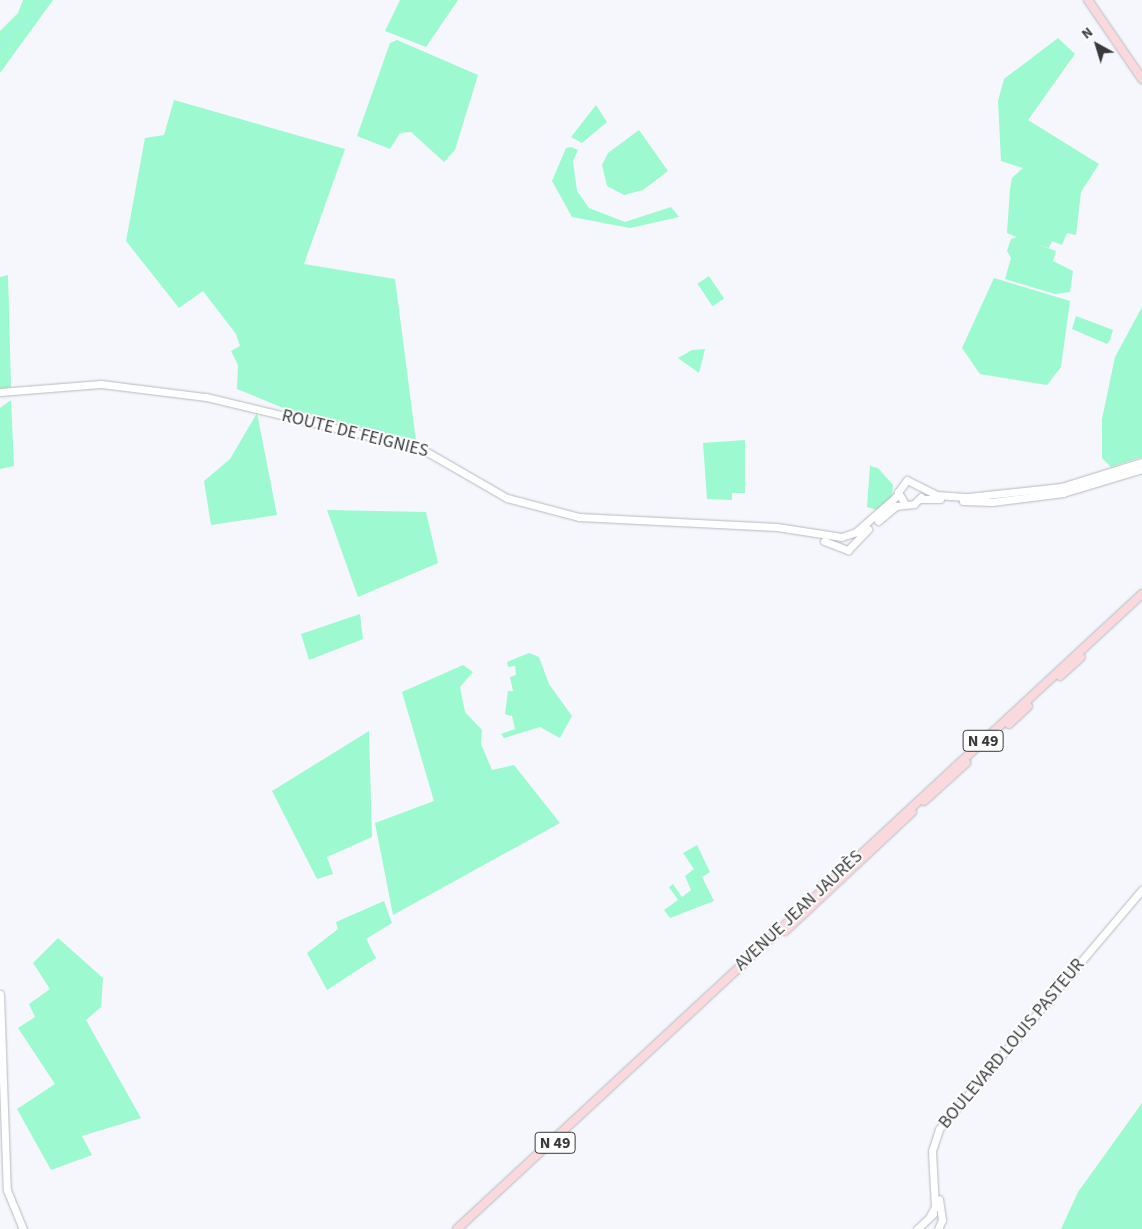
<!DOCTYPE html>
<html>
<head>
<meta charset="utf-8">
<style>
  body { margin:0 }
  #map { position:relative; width:1142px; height:1229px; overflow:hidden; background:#f5f7fd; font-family:"Source Sans 3",sans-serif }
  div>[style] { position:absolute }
  .green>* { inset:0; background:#9df9cf; transform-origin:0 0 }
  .stream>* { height:1px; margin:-0.5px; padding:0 0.5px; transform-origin:0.5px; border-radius:0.5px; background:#a5ecfd }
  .roads { filter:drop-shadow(0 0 1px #b7b9bf) drop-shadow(0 0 1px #b7b9bf) }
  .secondary>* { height:7px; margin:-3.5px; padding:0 3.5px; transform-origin:3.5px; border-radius:3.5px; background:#fff }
  .primary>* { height:8px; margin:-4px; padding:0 4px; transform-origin:4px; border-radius:4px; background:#fad9de }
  span { translate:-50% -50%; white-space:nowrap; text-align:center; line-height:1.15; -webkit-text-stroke:4px #fff; paint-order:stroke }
  .shield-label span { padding:1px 4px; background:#fff; border:1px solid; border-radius:4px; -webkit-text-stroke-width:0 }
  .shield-label { font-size:16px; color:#38393b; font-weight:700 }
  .street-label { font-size:18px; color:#38393b }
  .north { position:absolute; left:1072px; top:20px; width:50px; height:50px; -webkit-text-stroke:4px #fff; paint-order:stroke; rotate:321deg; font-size:14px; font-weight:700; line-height:20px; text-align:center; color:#38393b }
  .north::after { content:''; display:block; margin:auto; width:18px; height:22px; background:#38393b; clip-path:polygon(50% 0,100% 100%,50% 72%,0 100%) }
</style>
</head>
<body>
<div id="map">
  <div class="green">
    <i style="clip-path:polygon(23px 0,53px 0,0 73px,0 31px,18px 13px)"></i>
    <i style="clip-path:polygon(400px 0,458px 0,426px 47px,385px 31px)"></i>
    <i style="clip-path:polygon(1058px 38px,1075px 54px,1028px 120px,1099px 164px,1081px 192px,1076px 235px,1067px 233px,1062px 245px,1052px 241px,1049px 248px,1036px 244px,1056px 251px,1053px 261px,1073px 271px,1070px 292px,1055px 294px,1005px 279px,1011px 258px,1007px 251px,1011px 239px,1017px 237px,1007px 233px,1010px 189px,1012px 178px,1023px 168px,1001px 161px,998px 101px,1004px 79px)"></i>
    <i style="clip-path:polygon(397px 40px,478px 75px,455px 150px,444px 162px,411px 132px,400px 133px,390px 149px,357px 136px,390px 43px)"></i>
    <i style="clip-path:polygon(174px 100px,345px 149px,304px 264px,395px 279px,416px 441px,288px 410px,237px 389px,238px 365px,231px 351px,240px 346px,236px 334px,203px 291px,179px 308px,126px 241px,145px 138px,164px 135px)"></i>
    <i style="clip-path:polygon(596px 105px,607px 122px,582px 143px,571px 137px)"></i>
    <i style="clip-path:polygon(639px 130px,668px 171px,643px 190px,624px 195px,607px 186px,602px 165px,608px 153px)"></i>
    <i style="clip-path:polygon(571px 147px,578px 150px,573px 161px,577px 191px,589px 208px,625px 222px,671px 207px,679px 217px,630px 228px,572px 217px,552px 181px,566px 148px)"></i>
    <i style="clip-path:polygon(8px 275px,11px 387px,0 389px,0 277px)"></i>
    <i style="left:709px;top:276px;width:27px;height:14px;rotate:56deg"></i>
    <i style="clip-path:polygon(994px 278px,1070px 301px,1061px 367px,1047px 385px,980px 374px,962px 348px)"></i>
    <i style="clip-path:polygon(1142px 307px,1142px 457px,1111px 467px,1102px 458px,1102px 419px,1115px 357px)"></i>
    <i style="clip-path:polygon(1076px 316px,1113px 330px,1110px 340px,1107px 344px,1072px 329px)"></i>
    <i style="clip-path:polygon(705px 349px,699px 373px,678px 358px,692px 350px)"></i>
    <i style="clip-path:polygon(11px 400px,14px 466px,0 469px,0 408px)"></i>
    <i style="clip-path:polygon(257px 413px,277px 515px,211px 525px,204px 481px,230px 459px)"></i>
    <i style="clip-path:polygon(745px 440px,745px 493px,732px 493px,732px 500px,707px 499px,703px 443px)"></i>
    <i style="clip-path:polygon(870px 466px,878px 468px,893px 485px,892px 497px,877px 510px,867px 507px)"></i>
    <i style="clip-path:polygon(327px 510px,426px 512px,438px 563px,358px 597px)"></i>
    <i style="clip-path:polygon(360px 614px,363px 639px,309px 660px,301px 634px)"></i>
    <i style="clip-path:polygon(529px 653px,539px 657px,549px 684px,572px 716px,560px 738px,540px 727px,504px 738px,501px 734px,515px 729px,512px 716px,505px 714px,508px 691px,513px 691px,510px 677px,516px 675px,515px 666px,508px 667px,507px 662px)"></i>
    <i style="clip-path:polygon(463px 665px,473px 672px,460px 687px,465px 712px,482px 730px,481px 744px,492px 770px,514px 765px,560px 823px,393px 915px,375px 823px,434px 801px,402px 692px)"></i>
    <i style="clip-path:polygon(369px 731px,372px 837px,327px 857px,333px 874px,317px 879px,272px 791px)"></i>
    <i style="clip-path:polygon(697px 845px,710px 872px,702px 877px,714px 901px,670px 918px,664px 910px,678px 900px,669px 887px,673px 884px,682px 897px,691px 890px,685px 876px,694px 869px,683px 853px)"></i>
    <i style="clip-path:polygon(384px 901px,392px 923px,366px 939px,376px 958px,327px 990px,307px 953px,338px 929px,336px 922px)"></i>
    <i style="clip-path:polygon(58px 938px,103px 978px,101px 1007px,86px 1020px,141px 1118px,82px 1136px,92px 1155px,51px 1170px,17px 1109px,55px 1084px,18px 1028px,35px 1017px,29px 1004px,50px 989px,33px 963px)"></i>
    <i style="clip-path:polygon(1142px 1103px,1142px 1229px,1061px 1229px,1078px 1192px)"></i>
  </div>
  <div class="stream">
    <i style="left:0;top:49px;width:21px;rotate:-59deg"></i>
    <i style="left:11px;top:31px;width:36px;rotate:-36deg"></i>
    <i style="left:40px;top:10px;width:11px;rotate:-63deg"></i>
  </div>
  <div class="roads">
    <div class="secondary">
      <i style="left:0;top:392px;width:101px;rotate:-4.5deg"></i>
      <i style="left:101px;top:384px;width:106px;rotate:7.1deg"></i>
      <i style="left:206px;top:397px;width:222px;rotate:13.5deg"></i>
      <i style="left:422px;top:449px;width:98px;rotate:30deg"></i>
      <i style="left:507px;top:498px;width:74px;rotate:14.8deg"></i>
      <i style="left:579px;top:517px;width:198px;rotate:2.9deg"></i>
      <i style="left:777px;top:527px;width:65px;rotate:8.9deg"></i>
      <i style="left:841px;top:537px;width:16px;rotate:-18deg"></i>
      <i style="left:856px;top:532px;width:56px;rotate:-41.4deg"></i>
      <i style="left:920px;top:499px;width:20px"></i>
      <i style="left:963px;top:501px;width:29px;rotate:2deg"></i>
      <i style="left:992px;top:502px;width:72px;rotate:-7.2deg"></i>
      <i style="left:1063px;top:493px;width:83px;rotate:-16.9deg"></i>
      <i style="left:905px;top:504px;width:14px;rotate:-120deg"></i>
      <i style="left:898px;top:492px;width:15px;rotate:-53deg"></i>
      <i style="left:907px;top:480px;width:33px;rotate:27deg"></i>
      <i style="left:936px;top:495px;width:32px;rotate:4deg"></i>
      <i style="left:968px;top:497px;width:94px;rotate:-6.1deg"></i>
      <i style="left:1061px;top:487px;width:85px;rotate:-17.2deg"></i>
      <i style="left:878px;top:521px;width:23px;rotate:-40deg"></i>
      <i style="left:896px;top:506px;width:18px;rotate:-6deg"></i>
      <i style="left:914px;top:504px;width:10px;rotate:-45deg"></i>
      <i style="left:824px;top:541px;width:26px;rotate:21deg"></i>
      <i style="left:848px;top:550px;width:29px;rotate:-46deg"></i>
      <i style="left:0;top:994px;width:196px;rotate:88deg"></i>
      <i style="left:7px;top:1190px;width:42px;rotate:67.7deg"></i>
      <i style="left:930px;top:1216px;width:10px;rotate:-61deg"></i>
      <i style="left:935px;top:1207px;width:56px;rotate:-93.1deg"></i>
      <i style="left:932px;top:1151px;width:23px;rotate:-72deg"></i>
      <i style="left:939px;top:1129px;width:314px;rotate:-49.7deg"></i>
      <i style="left:917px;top:1229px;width:22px;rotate:-43deg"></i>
      <i style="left:938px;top:1229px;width:10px;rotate:-66deg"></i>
      <i style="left:942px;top:1220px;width:21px;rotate:-98deg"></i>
    </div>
    <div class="primary">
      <i style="left:1088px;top:0;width:96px;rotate:55.6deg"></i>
      <i style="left:1060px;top:676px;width:28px;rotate:-42deg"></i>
      <i style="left:1009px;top:724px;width:26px;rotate:-43deg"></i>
      <i style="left:924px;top:801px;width:57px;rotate:-42.1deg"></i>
      <i style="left:785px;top:931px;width:174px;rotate:-43.1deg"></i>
      <i style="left:457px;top:1229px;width:934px;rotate:-42.83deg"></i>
    </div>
  </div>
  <div class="shield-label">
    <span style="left:983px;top:741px">N 49</span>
    <span style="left:555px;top:1143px">N 49</span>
  </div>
  <div class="street-label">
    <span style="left:355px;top:434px;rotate:14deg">ROUTE DE FEIGNIES</span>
    <span style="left:799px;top:911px;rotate:-43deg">AVENUE JEAN JAURÈS</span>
    <span style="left:1012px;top:1044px;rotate:-50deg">BOULEVARD LOUIS PASTEUR</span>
  </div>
  <div class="north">N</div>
</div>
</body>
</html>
